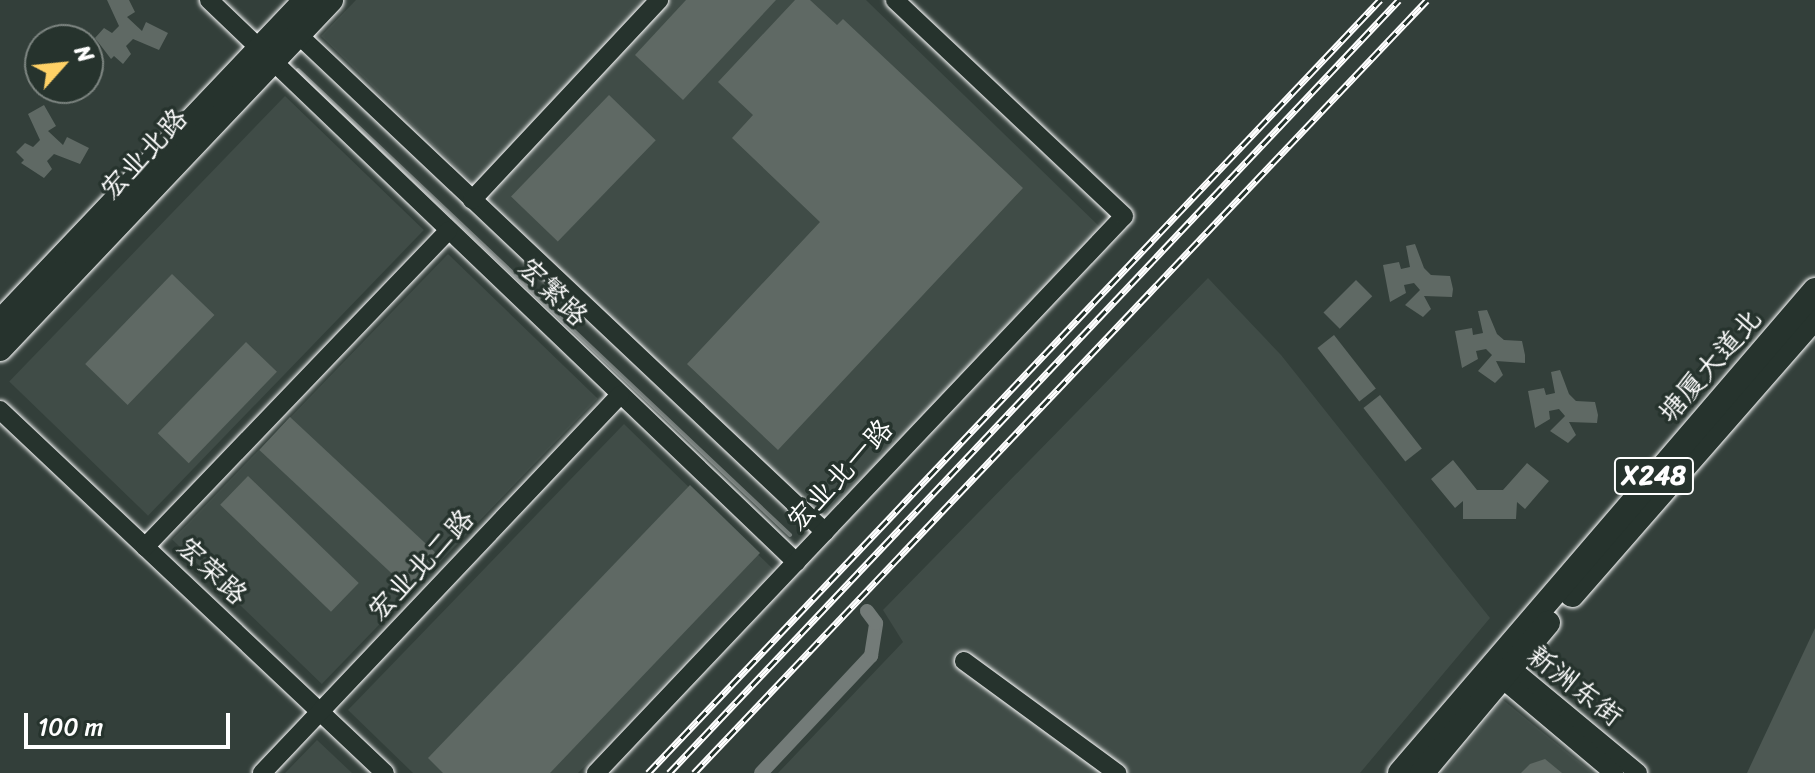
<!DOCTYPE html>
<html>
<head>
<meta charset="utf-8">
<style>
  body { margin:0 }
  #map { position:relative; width:1815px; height:773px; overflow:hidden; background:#333f3a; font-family:Sriracha,"LXGW WenKai TC",sans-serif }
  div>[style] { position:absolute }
  .built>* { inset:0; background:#404c47; transform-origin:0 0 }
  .green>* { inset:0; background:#4d5853 }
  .stream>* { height:4px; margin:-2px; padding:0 2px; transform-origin:2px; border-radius:2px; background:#737b78 }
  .canal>* { height:14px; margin:-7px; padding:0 7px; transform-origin:7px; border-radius:7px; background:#737b78 }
  .building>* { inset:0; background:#5f6964; transform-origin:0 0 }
  .roads { filter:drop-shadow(0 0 2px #fff) drop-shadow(0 0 2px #fff) }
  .minor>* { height:18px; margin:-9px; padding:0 9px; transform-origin:9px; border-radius:9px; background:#26332d }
  .major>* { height:24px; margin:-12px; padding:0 12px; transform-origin:12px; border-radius:12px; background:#26332d }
  .rail>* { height:7px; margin-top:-3.5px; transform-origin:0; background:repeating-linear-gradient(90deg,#26332d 0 12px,#fff 0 24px); box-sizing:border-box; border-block:2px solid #fff }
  span { translate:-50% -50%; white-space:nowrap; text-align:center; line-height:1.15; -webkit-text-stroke:7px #26332d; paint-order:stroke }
  .shield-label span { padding:2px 6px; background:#26332d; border:2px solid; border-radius:6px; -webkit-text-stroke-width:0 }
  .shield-label { font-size:26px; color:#fff; font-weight:700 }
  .street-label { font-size:28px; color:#fff }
  .north { position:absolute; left:24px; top:24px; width:80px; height:80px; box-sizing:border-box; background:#26332d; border:2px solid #7d8581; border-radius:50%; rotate:63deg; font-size:22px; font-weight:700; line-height:32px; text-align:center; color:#fff }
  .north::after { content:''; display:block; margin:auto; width:28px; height:36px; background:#ffd166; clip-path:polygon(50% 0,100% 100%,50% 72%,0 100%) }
  .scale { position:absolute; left:24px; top:713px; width:206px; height:36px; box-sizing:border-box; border:4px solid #fff; border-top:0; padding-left:10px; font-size:24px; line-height:28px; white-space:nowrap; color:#fff; -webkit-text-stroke:6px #26332d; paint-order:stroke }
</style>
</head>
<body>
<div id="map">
  <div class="built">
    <i style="clip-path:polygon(356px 0,866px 0,1102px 229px,820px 521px,321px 36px)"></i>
    <i style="left:285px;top:96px;width:193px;height:397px;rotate:44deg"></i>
    <i style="left:448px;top:254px;width:208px;height:397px;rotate:44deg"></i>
    <i style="clip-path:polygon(1208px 278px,1281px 355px,1490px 618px,1360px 773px,778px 773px,903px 642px,883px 610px)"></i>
    <i style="clip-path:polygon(624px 424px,774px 570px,578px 773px,413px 773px,348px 710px)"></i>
    <i style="clip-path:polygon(1502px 699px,1593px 773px,1443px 773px)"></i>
    <i style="clip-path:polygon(317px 740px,352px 773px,285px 773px)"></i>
  </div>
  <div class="green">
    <i style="clip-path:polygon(1815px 628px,1815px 773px,1747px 773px)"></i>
  </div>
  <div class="stream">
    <i style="left:298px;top:70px;width:677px;rotate:43.38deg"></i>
  </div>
  <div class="canal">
    <i style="left:761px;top:773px;width:161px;rotate:-46.8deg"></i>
    <i style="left:871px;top:656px;width:33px;rotate:-81deg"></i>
    <i style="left:876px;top:623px;width:15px;rotate:-127deg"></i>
  </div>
  <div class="building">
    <i style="clip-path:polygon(107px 0,129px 0,135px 12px,127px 17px,142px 31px,146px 22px,168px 33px,159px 50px,133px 39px,126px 46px,131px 54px,123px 64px,114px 56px,111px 59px,95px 38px,104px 28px,112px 33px,119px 26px)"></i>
    <i style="clip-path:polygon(686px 0,776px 0,683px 100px,635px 55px)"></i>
    <i style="clip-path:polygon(795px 0,810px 0,837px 25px,843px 19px,1023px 188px,778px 450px,687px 364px,820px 222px,732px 138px,753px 115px,718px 82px)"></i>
    <i style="left:609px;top:95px;width:65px;height:141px;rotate:44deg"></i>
    <i style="clip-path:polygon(44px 105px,56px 126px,48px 131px,63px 145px,67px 137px,89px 148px,80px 164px,54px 154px,47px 161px,52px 169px,44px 178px,21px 163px,24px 160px,16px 152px,25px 143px,33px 147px,40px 140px,28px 114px)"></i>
    <i style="clip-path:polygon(1415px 244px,1424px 268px,1431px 275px,1450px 276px,1453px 289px,1452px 297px,1424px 296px,1431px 309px,1423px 317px,1405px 305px,1420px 290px,1414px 283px,1404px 285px,1406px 293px,1390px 302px,1383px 265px,1399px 262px,1401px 269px,1410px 267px,1406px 246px)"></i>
    <i style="left:172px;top:274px;width:59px;height:125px;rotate:44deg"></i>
    <i style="left:1356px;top:280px;width:23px;height:46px;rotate:45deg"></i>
    <i style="clip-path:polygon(1487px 310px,1497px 334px,1504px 340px,1522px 341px,1525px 355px,1525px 363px,1496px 361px,1503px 375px,1495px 383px,1478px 371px,1492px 355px,1486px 349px,1476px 351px,1478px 359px,1462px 368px,1455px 331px,1472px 328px,1473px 335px,1483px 333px,1478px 311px)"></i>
    <i style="left:1334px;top:335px;width:68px;height:21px;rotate:52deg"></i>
    <i style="left:246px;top:342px;width:43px;height:127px;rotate:44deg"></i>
    <i style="clip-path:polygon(1560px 370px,1569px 394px,1576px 401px,1595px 402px,1598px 415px,1597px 423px,1569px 422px,1576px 435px,1568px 443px,1550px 431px,1565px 416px,1559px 409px,1549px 411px,1550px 419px,1535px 428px,1528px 391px,1544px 388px,1546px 395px,1555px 393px,1551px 372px)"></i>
    <i style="left:1380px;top:395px;width:68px;height:21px;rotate:52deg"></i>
    <i style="left:290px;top:417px;width:206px;height:45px;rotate:43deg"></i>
    <i style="clip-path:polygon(1453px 460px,1477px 490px,1503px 490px,1527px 463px,1549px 481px,1525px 509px,1517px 502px,1516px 519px,1463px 519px,1463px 501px,1455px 508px,1431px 479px)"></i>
    <i style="left:248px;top:476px;width:154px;height:40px;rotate:44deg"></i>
    <i style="clip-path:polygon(690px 485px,760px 553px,550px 773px,443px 773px,428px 758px)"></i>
    <i style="clip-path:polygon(1545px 759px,1562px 773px,1521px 773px,1530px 764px)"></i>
  </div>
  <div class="roads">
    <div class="minor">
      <i style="left:209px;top:0;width:813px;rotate:43.75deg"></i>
      <i style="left:289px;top:26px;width:737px;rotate:43.35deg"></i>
      <i style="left:472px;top:200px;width:274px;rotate:-46.9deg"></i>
      <i style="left:0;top:410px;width:529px;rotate:43.32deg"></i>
      <i style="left:145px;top:547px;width:438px;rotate:-46.2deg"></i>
      <i style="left:964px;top:661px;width:190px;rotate:36.2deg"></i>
      <i style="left:1499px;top:664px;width:11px;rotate:15deg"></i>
      <i style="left:1510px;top:667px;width:166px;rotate:39.6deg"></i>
      <i style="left:1495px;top:668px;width:12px;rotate:59deg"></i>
      <i style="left:1501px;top:678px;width:148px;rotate:40.1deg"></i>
      <i style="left:262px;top:773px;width:521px;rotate:-46.56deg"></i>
      <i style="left:596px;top:773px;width:767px;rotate:-46.53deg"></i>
      <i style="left:1124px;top:216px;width:315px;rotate:-136.7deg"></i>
    </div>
    <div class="major">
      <i style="left:0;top:322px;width:444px;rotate:-46.5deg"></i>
      <i style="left:0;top:349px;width:481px;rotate:-46.5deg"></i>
      <i style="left:1572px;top:595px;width:369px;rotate:-48.8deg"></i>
      <i style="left:1400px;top:773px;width:637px;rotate:-49.33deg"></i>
      <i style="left:1422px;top:773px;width:196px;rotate:-50deg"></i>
    </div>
  </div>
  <div class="rail">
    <i style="left:648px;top:773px;width:1065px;rotate:-46.56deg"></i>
    <i style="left:669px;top:773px;width:1063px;rotate:-46.64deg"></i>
    <i style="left:694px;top:773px;width:1065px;rotate:-46.52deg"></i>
  </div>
  <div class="shield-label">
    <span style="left:1654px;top:476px">X248</span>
  </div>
  <div class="street-label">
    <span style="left:144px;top:154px;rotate:-47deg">宏业北路</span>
    <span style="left:553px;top:292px;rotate:44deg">宏繁路</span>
    <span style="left:1710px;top:366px;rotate:-49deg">塘厦大道北</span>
    <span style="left:840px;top:475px;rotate:-47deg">宏业北一路</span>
    <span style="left:421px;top:565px;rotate:-47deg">宏业北二路</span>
    <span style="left:212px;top:571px;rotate:43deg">宏荣路</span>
    <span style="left:1575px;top:686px;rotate:38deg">新洲东街</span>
  </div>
  <div class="north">N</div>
  <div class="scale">100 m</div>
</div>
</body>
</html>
